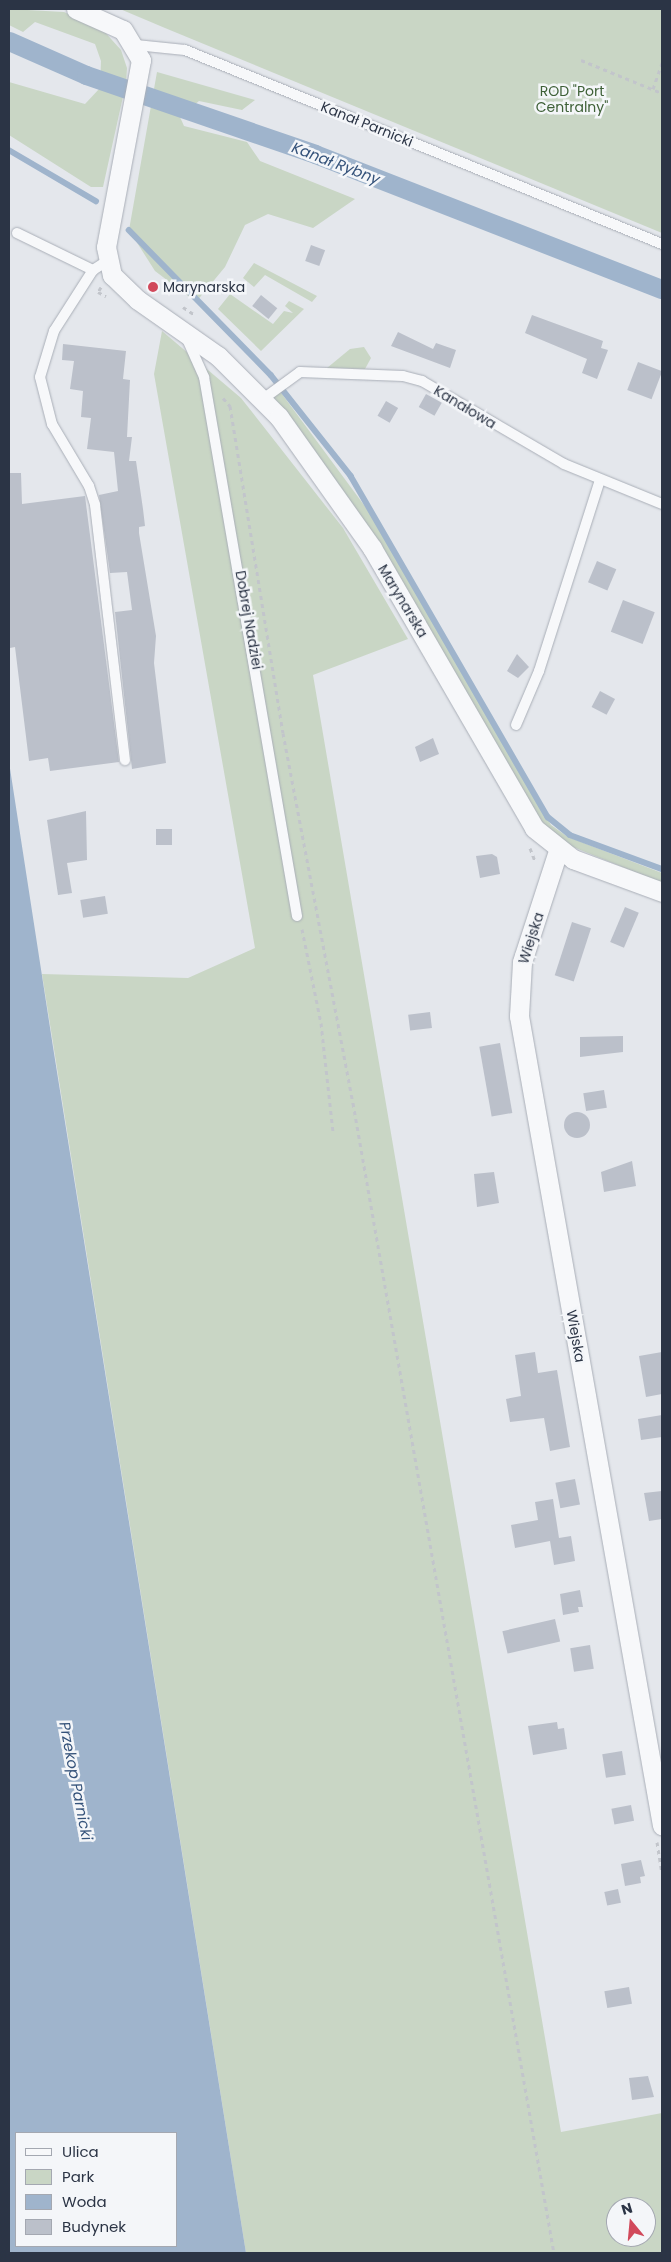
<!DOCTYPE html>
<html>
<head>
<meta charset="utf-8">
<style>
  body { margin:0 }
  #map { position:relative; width:671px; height:2262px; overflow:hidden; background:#e4e7ec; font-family:Poppins,sans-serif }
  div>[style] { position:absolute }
  .green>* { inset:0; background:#c9d6c5 }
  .water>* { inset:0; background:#9fb4cc }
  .stream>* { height:5.5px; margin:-2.75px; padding:0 2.75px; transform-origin:2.75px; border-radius:2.75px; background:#9fb4cc }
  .canal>* { height:19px; margin:-9.5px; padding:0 9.5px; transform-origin:9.5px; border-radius:9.5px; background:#9fb4cc }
  .building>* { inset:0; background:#bbc0ca; transform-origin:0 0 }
  .round { border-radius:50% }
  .path>* { height:3px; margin-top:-1.5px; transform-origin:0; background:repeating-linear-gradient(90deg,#c2c5cb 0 4px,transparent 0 8px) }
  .roads { filter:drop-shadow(0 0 1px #a9aeb7) drop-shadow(0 0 1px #a9aeb7) }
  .service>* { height:10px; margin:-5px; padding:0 5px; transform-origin:5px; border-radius:5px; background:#f7f8fa }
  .minor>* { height:19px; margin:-9.5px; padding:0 9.5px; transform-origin:9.5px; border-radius:9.5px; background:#f7f8fa }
  .dots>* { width:14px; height:14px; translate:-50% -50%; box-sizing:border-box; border:2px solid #f4f6f9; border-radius:50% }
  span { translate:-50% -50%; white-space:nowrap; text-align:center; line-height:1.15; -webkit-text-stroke:5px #f4f6f9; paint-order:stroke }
  .park-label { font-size:14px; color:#3f6138 }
  .street-label { font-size:14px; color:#2b3445 }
  .poi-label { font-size:14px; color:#2b3445 }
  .left { translate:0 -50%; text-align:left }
  .water-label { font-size:15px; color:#34527a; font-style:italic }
  .frame { position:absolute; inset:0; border:10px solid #2b3445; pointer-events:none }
  .legend { position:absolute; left:15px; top:2132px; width:162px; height:115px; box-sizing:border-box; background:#f4f6f9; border:1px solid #a4a8b1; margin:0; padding:6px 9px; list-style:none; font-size:15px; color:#2b3445 }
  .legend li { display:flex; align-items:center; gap:10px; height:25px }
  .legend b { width:25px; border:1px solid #a4a8b1 }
  .north { position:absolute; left:606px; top:2197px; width:50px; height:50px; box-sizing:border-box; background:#f4f6f9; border:1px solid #a4a8b1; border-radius:50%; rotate:343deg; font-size:14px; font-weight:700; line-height:20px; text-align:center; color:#2b3445 }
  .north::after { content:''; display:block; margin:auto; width:18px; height:22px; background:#d1495b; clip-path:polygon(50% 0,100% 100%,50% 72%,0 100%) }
</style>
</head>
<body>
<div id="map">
  <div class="green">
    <i style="clip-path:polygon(9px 9px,64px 12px,103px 30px,121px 50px,127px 68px,126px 83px,103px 187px,91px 187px,9px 135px,9px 82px,85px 104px,100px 88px,101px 61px,95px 44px,35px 22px,23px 32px,9px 25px)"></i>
    <i style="clip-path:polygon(120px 9px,662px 9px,662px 233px,165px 28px)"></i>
    <i style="clip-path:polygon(157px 72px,255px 100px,242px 110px,199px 101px,180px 117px,184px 126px,247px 142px,260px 161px,355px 199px,313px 228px,268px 214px,245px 225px,225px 267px,196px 302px,155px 271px,129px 230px)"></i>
    <i style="clip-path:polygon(254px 263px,317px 296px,312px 302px,265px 275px,254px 287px,243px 278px)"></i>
    <i style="clip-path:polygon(230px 294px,273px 324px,284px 311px,293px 313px,285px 306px,289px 301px,304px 309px,261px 351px,218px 309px)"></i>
    <i style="clip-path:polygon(evenodd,162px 331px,241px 398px,343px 528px,408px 639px,313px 675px,561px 2132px,662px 2113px,662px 2253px,246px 2253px,42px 974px,188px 978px,255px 948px,154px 374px,162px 331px,616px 2207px,646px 2207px,646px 2237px,616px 2237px,616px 2207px)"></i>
    <i style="clip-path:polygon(364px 347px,371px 358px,365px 369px,327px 368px,350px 349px)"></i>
    <i style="clip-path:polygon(279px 390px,378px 524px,551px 825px,568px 837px,662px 873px,662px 883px,563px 843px,543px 824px,384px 551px,272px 395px)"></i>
  </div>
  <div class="water">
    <i style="clip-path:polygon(evenodd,9px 762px,53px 1047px,246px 2253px,9px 2253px,9px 762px,16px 2133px,176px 2133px,176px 2246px,16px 2246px,16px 2133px)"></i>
  </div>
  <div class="stream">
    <i style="left:9px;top:150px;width:101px;rotate:30.4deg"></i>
    <i style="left:129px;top:230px;width:203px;rotate:45.6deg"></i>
    <i style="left:271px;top:375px;width:129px;rotate:51.6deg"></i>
    <i style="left:351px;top:476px;width:394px;rotate:60deg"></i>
    <i style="left:548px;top:817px;width:28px;rotate:39deg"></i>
    <i style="left:570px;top:835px;width:98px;rotate:20.3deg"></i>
  </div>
  <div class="canal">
    <i style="left:9px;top:41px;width:84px;rotate:23.8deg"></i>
    <i style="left:86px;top:75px;width:242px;rotate:19deg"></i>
    <i style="left:315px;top:154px;width:372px;rotate:21.3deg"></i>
  </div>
  <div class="building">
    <i style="left:311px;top:245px;width:15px;height:17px;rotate:20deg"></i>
    <i style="left:261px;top:295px;width:21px;height:14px;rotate:39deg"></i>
    <i style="clip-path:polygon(532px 315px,603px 341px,601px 348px,608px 350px,597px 379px,582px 373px,587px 359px,525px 333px)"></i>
    <i style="clip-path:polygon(398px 332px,433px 349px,436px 343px,456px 350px,450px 368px,391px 346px)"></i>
    <i style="clip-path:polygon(63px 344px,126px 351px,123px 379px,130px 380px,127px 437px,132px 437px,129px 461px,136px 461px,143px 509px,145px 526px,139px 527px,139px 533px,156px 636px,154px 663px,166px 763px,132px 769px,115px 612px,132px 610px,127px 572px,110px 573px,99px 495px,118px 491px,114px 452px,87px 449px,91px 418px,81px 417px,83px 391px,70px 389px,74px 361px,62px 360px)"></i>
    <i style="left:638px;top:362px;width:26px;height:30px;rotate:21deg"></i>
    <i style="left:426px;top:394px;width:18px;height:15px;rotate:29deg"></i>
    <i style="left:386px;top:401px;width:14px;height:17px;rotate:30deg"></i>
    <i style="clip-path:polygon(9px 473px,21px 473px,22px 504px,85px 496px,119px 762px,50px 771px,48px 758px,29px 761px,15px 647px,10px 648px,9px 638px)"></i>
    <i style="left:597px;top:561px;width:21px;height:23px;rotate:23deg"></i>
    <i style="left:623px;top:600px;width:34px;height:34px;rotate:21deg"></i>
    <i style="clip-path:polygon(517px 654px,529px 667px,518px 678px,507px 671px)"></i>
    <i style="left:600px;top:691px;width:17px;height:18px;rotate:28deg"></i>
    <i style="clip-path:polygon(433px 738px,439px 754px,420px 762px,415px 747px)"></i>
    <i style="clip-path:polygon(86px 811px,87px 860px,67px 863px,72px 893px,58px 895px,47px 820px)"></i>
    <i style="left:156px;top:829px;width:16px;height:16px"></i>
    <i style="clip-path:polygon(492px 854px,497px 857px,500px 874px,480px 878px,476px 856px)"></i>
    <i style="left:105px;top:896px;width:18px;height:25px;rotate:81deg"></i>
    <i style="left:625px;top:907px;width:15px;height:38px;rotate:23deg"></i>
    <i style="left:572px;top:922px;width:20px;height:56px;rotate:18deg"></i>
    <i style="left:430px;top:1012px;width:16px;height:22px;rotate:83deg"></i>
    <i style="clip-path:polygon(623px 1036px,623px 1052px,580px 1057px,580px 1037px)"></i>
    <i style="left:500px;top:1043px;width:71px;height:21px;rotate:80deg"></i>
    <i style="left:604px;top:1090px;width:18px;height:21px;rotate:81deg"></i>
    <i class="round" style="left:564px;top:1112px;width:26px;height:26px"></i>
    <i style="clip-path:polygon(632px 1161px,636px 1186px,604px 1192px,601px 1172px)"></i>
    <i style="clip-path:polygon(494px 1172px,499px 1203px,477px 1207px,474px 1174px)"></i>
    <i style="clip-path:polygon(535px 1352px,538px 1373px,557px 1370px,570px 1447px,550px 1451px,544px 1418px,510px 1422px,506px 1399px,521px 1396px,515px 1355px)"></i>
    <i style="clip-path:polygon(662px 1352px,662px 1394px,646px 1397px,639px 1356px)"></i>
    <i style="clip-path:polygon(662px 1415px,662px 1437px,641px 1440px,638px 1419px)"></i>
    <i style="left:575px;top:1479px;width:26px;height:20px;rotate:79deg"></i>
    <i style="clip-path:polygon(662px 1491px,662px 1519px,649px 1521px,644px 1493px)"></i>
    <i style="clip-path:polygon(553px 1499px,559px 1538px,571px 1536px,575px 1561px,554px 1565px,550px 1541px,515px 1548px,511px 1525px,538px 1520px,535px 1502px)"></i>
    <i style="clip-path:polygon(580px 1590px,583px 1607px,578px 1607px,579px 1612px,563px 1615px,560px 1594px)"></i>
    <i style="left:555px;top:1619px;width:23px;height:54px;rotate:77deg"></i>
    <i style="left:590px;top:1645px;width:24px;height:20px;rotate:81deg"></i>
    <i style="clip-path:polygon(557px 1722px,558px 1729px,564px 1728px,567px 1749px,533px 1755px,528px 1726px)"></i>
    <i style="left:622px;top:1751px;width:24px;height:20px;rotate:81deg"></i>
    <i style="left:631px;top:1805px;width:16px;height:20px;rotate:79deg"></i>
    <i style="clip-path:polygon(641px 1860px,645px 1876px,640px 1877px,641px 1883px,625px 1886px,621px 1864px)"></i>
    <i style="left:618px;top:1889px;width:14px;height:14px;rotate:78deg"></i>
    <i style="left:629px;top:1987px;width:17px;height:25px;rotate:80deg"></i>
    <i style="clip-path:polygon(648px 2076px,654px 2097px,632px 2100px,629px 2078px)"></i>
  </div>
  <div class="path">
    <i style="left:581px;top:60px;width:87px;rotate:22.2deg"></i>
    <i style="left:653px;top:89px;width:28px;rotate:-71deg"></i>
    <i style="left:101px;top:287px;width:6px;rotate:121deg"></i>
    <i style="left:98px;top:292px;width:9px;rotate:27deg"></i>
    <i style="left:183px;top:307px;width:14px;rotate:34deg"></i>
    <i style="left:223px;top:398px;width:11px;rotate:49deg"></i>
    <i style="left:230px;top:406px;width:331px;rotate:80.8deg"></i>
    <i style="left:283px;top:733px;width:377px;rotate:79.3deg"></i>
    <i style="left:353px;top:1103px;width:1167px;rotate:80.09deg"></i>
    <i style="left:530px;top:848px;width:14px;rotate:69deg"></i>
    <i style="left:302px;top:929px;width:96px;rotate:78.6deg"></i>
    <i style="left:321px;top:1023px;width:109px;rotate:83.7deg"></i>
    <i style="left:657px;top:1842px;width:31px;rotate:81deg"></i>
  </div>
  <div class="roads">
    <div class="service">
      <i style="left:136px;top:45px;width:49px;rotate:5.8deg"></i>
      <i style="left:185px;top:50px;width:515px;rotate:22.13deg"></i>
      <i style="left:17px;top:233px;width:85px;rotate:26deg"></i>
      <i style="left:107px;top:261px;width:17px;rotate:147deg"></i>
      <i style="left:93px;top:270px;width:72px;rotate:122.6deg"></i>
      <i style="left:54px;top:331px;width:48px;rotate:106.9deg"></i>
      <i style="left:40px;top:377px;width:49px;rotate:75.7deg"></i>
      <i style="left:52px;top:424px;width:72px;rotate:59.2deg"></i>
      <i style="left:89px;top:486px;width:20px;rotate:72deg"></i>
      <i style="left:95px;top:505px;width:257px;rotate:83.3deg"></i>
      <i style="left:187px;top:339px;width:42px;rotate:65.9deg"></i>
      <i style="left:204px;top:377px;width:547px;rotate:80.21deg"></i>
      <i style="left:263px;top:399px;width:46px;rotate:-36.1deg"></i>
      <i style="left:300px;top:372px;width:103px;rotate:2.2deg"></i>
      <i style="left:403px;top:376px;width:20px;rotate:15deg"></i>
      <i style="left:422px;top:381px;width:164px;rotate:30.3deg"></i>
      <i style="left:564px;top:464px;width:106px;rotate:22.2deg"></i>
      <i style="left:516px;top:725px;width:59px;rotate:-66.9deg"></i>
      <i style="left:539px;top:671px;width:201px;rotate:-72.3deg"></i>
    </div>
    <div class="minor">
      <i style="left:76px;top:9px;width:51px;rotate:24.1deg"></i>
      <i style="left:123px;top:30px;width:35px;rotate:59deg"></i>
      <i style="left:141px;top:60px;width:190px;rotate:100.6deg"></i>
      <i style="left:106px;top:247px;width:29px;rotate:78deg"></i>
      <i style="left:112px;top:275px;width:36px;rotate:44deg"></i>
      <i style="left:138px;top:300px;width:98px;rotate:35deg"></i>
      <i style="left:218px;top:356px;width:86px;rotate:45deg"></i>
      <i style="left:279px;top:417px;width:161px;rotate:54.6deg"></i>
      <i style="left:372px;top:548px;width:323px;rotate:59.9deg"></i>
      <i style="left:534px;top:828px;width:50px;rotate:38.5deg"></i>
      <i style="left:573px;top:859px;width:95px;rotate:20.3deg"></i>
      <i style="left:558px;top:851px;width:117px;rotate:108deg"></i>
      <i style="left:522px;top:962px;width:54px;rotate:93.2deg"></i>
      <i style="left:519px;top:1016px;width:822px;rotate:79.98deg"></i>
    </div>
  </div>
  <div class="dots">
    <i style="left:153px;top:287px;background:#d1495b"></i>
  </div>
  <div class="park-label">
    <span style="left:572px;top:99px">ROD "Port<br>Centralny"</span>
  </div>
  <div class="street-label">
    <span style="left:367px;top:124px;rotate:22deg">Kanał Parnicki</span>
    <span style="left:465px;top:407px;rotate:31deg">Kanałowa</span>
    <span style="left:403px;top:601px;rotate:59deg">Marynarska</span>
    <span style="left:249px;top:620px;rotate:80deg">Dobrej Nadziei</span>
    <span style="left:531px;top:938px;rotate:-72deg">Wiejska</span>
    <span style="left:576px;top:1336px;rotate:80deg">Wiejska</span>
  </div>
  <div class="poi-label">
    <span class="left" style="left:163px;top:287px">Marynarska</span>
  </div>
  <div class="water-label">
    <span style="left:336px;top:163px;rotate:21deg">Kanał Rybny</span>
    <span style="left:76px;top:1781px;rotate:79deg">Przekop Parnicki</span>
  </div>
  <div class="frame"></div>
  <ul class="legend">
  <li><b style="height:6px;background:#f7f8fa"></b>Ulica</li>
  <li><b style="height:14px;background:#c9d6c5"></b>Park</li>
  <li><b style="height:14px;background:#9fb4cc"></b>Woda</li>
  <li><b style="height:14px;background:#bbc0ca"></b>Budynek</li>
  </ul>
  <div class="north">N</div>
</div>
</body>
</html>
